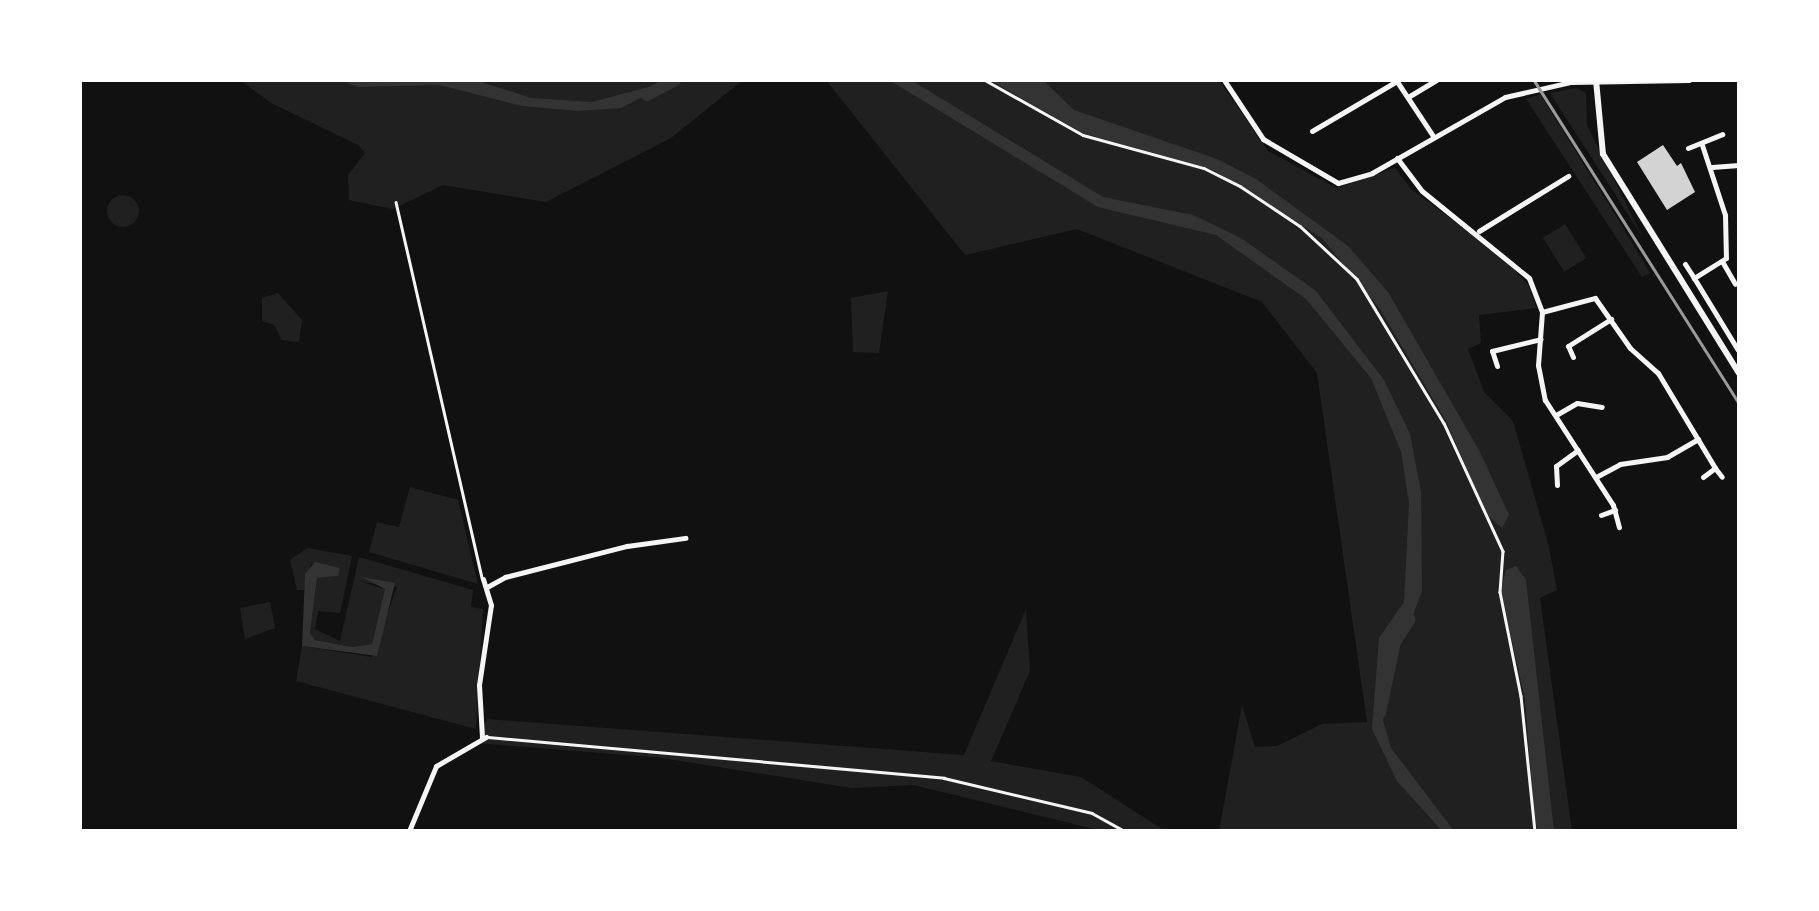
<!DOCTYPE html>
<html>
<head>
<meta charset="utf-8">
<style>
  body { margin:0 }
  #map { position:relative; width:1819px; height:911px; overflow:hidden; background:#111; font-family:Signika,sans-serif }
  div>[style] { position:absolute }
  .green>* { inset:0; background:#202020; transform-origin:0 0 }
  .round { border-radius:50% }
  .water>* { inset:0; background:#333 }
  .river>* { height:12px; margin:-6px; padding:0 6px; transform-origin:6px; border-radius:6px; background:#333 }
  .building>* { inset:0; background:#d3d3d3 }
  .path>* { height:2.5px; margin:-1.25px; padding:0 1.25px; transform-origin:1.25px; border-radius:1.25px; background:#f5f5f5 }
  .service>* { height:2.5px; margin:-1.25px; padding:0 1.25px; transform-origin:1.25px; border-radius:1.25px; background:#f5f5f5 }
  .minor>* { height:5px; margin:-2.5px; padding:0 2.5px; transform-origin:2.5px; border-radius:2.5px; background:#f5f5f5 }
  .tertiary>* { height:6px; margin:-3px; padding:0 3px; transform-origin:3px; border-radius:3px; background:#f5f5f5 }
  .rail>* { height:2.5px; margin:-1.25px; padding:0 1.25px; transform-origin:1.25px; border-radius:1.25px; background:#9a9a9a }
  span { translate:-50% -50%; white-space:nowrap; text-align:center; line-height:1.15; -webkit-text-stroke:8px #fff; paint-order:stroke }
  .frame { position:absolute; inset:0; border:82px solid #fff; pointer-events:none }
</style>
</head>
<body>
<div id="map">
  <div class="green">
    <i style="clip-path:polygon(240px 80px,743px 80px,671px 138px,546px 202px,443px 185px,393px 209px,349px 200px,348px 175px,365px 153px,358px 145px,271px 103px)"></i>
    <i style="clip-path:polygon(826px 80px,1219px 80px,1268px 151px,1336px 188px,1395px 168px,1411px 189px,1504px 258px,1529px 286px,1536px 308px,1479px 315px,1481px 343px,1468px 349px,1484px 392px,1513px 421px,1549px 547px,1557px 590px,1540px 598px,1572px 831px,1219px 831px,1242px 705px,1255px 747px,1277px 746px,1322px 724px,1367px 722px,1317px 373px,1262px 302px,1077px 229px,965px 255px)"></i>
    <i style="clip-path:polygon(1576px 88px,1586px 93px,1587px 125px,1643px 238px,1550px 93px)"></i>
    <i style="clip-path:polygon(1540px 94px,1619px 221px,1650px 273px,1642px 277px,1526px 99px)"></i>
    <i class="round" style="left:107px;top:195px;width:32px;height:32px"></i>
    <i style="left:1565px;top:224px;width:40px;height:26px;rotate:58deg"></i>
    <i style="clip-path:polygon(888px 291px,879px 353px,853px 352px,851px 298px)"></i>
    <i style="clip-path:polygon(278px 293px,302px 320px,299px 342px,282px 340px,274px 325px,262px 321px,262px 298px)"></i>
    <i style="clip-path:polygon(410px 487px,458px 500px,478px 584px,369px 552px,377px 522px,399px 527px)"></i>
    <i style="clip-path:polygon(307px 548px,352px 556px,340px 613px,318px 611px,315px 629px,340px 641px,359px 557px,473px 590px,471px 607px,483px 609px,484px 596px,476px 729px,296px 681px,302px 646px,372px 657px,397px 587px,362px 582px,385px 589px,372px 644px,352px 647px,315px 640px,310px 633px,317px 578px,337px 576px,340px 568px,311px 564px,304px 590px,297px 590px,290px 560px)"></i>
    <i style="clip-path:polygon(270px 602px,275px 628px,245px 639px,240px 608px)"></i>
    <i style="clip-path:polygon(1026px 609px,1030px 671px,991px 761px,1081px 777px,1165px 831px,1102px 831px,914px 785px,851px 788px,662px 758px,477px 743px,487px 719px,964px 755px)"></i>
  </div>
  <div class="water">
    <i style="clip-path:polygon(341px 80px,475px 80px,531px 98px,592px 102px,675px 80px,621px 108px,578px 111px,522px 106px,440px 85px,357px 87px)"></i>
    <i style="clip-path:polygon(889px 80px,911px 80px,1103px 197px,1193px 215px,1241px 238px,1316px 291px,1384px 380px,1410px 434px,1421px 492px,1422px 591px,1410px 623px,1392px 643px,1382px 717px,1391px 748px,1454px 831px,1442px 831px,1397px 781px,1372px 729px,1379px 638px,1404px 602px,1409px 503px,1401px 452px,1371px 378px,1306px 299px,1216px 235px,1098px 207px)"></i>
    <i style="clip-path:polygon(989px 80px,1043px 80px,1074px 110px,1217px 159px,1256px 179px,1348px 246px,1388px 292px,1480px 452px,1509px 515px,1502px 528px,1487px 515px,1446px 421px,1380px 309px,1322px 238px,1215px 171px,1083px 133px)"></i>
    <i style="clip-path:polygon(315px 562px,340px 568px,338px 576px,317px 578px,310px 633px,315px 640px,352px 647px,372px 644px,385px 589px,362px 577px,395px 583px,377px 656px,302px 646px,305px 574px)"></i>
    <i style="clip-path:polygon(1516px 566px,1526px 580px,1554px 831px,1538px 831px,1534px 814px,1525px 700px,1501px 590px,1506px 570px)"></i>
  </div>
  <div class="river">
    <i style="left:647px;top:95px;width:32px;rotate:-28deg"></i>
    <i style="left:1380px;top:713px;width:73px;rotate:-78.1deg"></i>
    <i style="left:1395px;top:642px;width:27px;rotate:-57deg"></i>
  </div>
  <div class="building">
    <i style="clip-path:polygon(1663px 145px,1677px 166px,1681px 163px,1695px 192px,1667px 210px,1637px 162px)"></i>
  </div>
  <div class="path">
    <i style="left:985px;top:80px;width:112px;rotate:29.3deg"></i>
    <i style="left:1083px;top:135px;width:125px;rotate:15.3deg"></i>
    <i style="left:1204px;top:168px;width:40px;rotate:26.6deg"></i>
    <i style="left:1240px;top:186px;width:72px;rotate:33.7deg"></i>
    <i style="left:1300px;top:226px;width:78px;rotate:42.9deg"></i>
    <i style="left:1357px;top:279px;width:168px;rotate:58.9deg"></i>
    <i style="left:1444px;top:423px;width:141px;rotate:65.3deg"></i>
    <i style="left:1503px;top:551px;width:41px;rotate:94.2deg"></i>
    <i style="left:1500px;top:592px;width:106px;rotate:78.6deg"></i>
    <i style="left:1521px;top:696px;width:136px;rotate:84.1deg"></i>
  </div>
  <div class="service">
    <i style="left:396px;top:202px;width:386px;rotate:77.1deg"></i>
    <i style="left:488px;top:737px;width:458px;rotate:5.1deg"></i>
    <i style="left:944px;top:778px;width:152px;rotate:13.3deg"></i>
    <i style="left:1092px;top:813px;width:38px;rotate:29deg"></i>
  </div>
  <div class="minor">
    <i style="left:1224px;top:80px;width:71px;rotate:56.5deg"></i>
    <i style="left:1263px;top:139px;width:87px;rotate:30.4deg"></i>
    <i style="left:1338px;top:183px;width:35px;rotate:-16deg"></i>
    <i style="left:1372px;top:173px;width:153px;rotate:-29.7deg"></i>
    <i style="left:1505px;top:97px;width:68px;rotate:-12.8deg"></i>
    <i style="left:1571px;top:82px;width:118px;rotate:-1deg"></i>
    <i style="left:1396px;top:80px;width:67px;rotate:56.5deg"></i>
    <i style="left:1408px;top:97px;width:33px;rotate:-31deg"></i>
    <i style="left:1312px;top:131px;width:99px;rotate:-30.5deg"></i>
    <i style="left:1702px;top:145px;width:74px;rotate:71.8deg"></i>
    <i style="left:1725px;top:215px;width:43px;rotate:88.7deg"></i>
    <i style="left:1726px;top:258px;width:38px;rotate:148deg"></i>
    <i style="left:1694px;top:278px;width:84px;rotate:58.6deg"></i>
    <i style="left:1688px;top:148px;width:37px;rotate:-22deg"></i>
    <i style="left:1397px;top:158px;width:41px;rotate:52.9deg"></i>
    <i style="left:1422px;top:191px;width:138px;rotate:39.1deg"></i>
    <i style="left:1529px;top:278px;width:36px;rotate:69deg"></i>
    <i style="left:1542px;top:312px;width:53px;rotate:94.3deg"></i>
    <i style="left:1538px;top:365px;width:36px;rotate:79deg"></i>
    <i style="left:1545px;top:400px;width:125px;rotate:57.1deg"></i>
    <i style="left:1613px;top:505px;width:23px;rotate:75deg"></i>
    <i style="left:1712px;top:167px;width:27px;rotate:-4deg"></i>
    <i style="left:1479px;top:231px;width:105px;rotate:-31.7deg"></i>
    <i style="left:1723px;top:263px;width:24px;rotate:60deg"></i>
    <i style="left:1685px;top:264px;width:17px;rotate:57deg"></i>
    <i style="left:1542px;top:312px;width:55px;rotate:-14.8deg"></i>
    <i style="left:1595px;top:298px;width:61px;rotate:55deg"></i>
    <i style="left:1630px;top:348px;width:38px;rotate:42deg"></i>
    <i style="left:1658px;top:373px;width:111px;rotate:59deg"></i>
    <i style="left:1573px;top:357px;width:12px;rotate:-114deg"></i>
    <i style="left:1568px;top:346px;width:51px;rotate:-32.1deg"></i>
    <i style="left:1497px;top:366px;width:16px;rotate:-108deg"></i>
    <i style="left:1492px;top:351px;width:50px;rotate:-13.8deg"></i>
    <i style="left:1556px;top:415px;width:24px;rotate:-30deg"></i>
    <i style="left:1577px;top:403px;width:25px;rotate:9deg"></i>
    <i style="left:1596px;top:477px;width:27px;rotate:-28deg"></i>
    <i style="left:1620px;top:464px;width:48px;rotate:-8.5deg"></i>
    <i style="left:1667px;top:457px;width:36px;rotate:-30deg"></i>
    <i style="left:1703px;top:477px;width:15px;rotate:-37deg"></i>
    <i style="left:1715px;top:468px;width:11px;rotate:52deg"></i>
    <i style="left:1557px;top:485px;width:19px;rotate:-93deg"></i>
    <i style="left:1556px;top:466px;width:27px;rotate:-36deg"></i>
    <i style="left:1601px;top:515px;width:15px;rotate:-20deg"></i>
    <i style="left:487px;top:587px;width:21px;rotate:-29deg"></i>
    <i style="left:505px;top:577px;width:126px;rotate:-14.3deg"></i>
    <i style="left:627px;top:546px;width:59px;rotate:-7.9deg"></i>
    <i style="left:482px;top:737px;width:52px;rotate:-93.3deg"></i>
    <i style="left:479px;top:685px;width:81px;rotate:-81.5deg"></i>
    <i style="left:491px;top:605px;width:27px;rotate:-107deg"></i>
    <i style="left:409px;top:831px;width:70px;rotate:-67.4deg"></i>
    <i style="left:436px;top:766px;width:58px;rotate:-30.1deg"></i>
  </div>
  <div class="tertiary">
    <i style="left:1596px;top:80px;width:74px;rotate:84.6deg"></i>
    <i style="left:1603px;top:154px;width:258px;rotate:58.2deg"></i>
  </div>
  <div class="rail">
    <i style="left:1534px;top:80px;width:383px;rotate:57.6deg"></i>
  </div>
  <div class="frame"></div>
</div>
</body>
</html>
